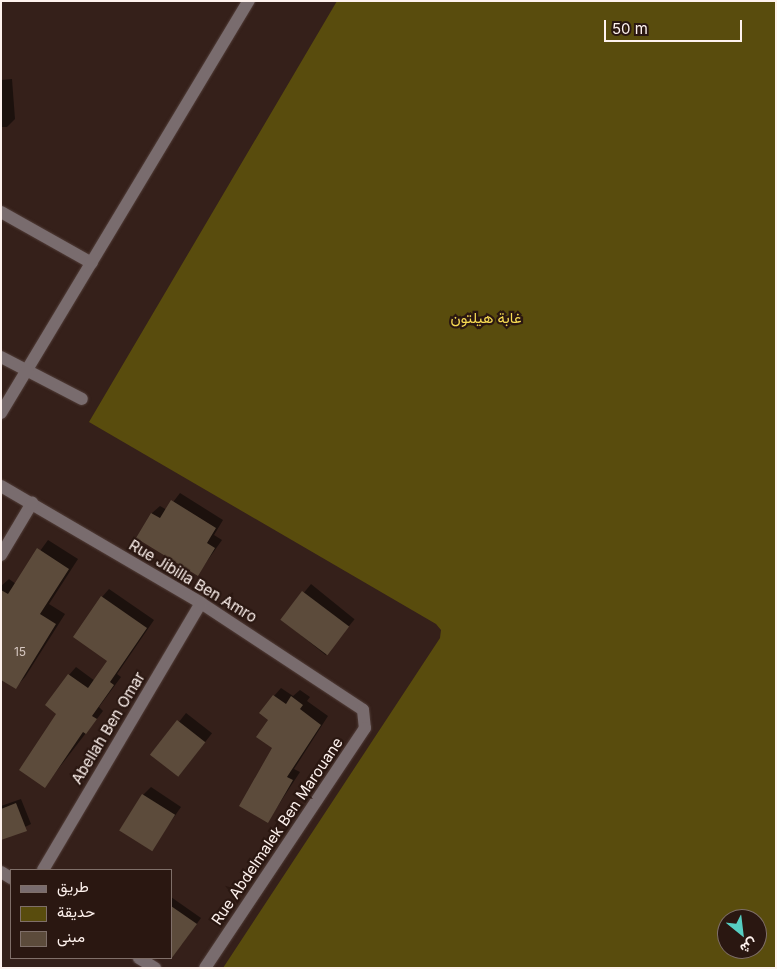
<!DOCTYPE html>
<html>
<head>
<meta charset="utf-8">
<style>
  body { margin:0 }
  #map { position:relative; width:777px; height:969px; overflow:hidden; background:#35201a; font-family:Inter,Vazirmatn,sans-serif }
  div>[style] { position:absolute }
  .green>* { inset:0; background:#594c0d }
  .shadow>* { inset:0; background:#0007; transform-origin:0 0 }
  .building>* { inset:0; background:#5c4b3b; transform-origin:0 0 }
  .roads { filter:drop-shadow(0 0 1px #513d38) drop-shadow(0 0 1px #513d38) }
  .minor>* { height:12px; margin:-6px; padding:0 6px; transform-origin:6px; border-radius:6px; background:#796c6e }
  span { translate:-50% -50%; white-space:nowrap; text-align:center; line-height:1.15; -webkit-text-stroke:4.5px #2a1711; paint-order:stroke }
  .number-label { font-size:12px; color:#d6c8c1 }
  .number-label span { -webkit-text-stroke-width:0 }
  .park-label { font-size:15px; color:#f7db53 }
  .street-label { font-size:15px; color:#fef2ee }
  .frame { position:absolute; inset:0; border:2px solid #fef2ee; pointer-events:none }
  .legend { position:absolute; left:10px; top:869px; width:162px; height:90px; box-sizing:border-box; background:#2a1711; border:1px solid #7f6f69; margin:0; padding:6px 9px; list-style:none; font-size:15px; color:#fef2ee }
  .legend li { display:flex; align-items:center; gap:10px; height:25px }
  .legend b { width:25px; border:1px solid #7f6f69 }
  .north { position:absolute; left:717px; top:909px; width:50px; height:50px; box-sizing:border-box; background:#2a1711; border:1px solid #7f6f69; border-radius:50%; rotate:151deg; font-size:14px; font-weight:700; line-height:20px; text-align:center; color:#fef2ee }
  .north::after { content:''; display:block; margin:auto; width:18px; height:22px; background:#56cec2; clip-path:polygon(50% 0,100% 100%,50% 72%,0 100%) }
  .scale { position:absolute; left:604px; top:20px; width:138px; height:22px; box-sizing:border-box; border:2px solid #fef2ee; border-top:0; padding-left:6px; font-size:15px; line-height:18px; white-space:nowrap; color:#fef2ee; -webkit-text-stroke:4px #2a1711; paint-order:stroke }
</style>
</head>
<body>
<div id="map">
  <div class="green">
    <i style="clip-path:polygon(evenodd,337px 1px,776px 1px,776px 968px,223px 968px,440px 638px,441px 630px,436px 624px,89px 422px,337px 1px,727px 919px,757px 919px,757px 949px,727px 949px,727px 919px)"></i>
  </div>
  <div class="shadow">
    <i style="clip-path:polygon(12px 79px,15px 119px,7px 127px,1px 127px,1px 80px)"></i>
    <i style="clip-path:polygon(180px 493px,223px 520px,214px 535px,222px 540px,198px 574px,137px 537px,152px 513px,160px 506px,167px 510px)"></i>
    <i style="clip-path:polygon(48px 540px,78px 559px,49px 604px,65px 614px,25px 677px,16px 687px,1px 678px,1px 586px,9px 579px,16px 584px)"></i>
    <i style="left:311px;top:584px;width:56px;height:46px;rotate:39deg"></i>
    <i style="clip-path:polygon(109px 589px,154px 620px,117px 674px,121px 677px,99px 707px,103px 711px,45px 786px,69px 675px,76px 667px,95px 681px,109px 660px,102px 597px)"></i>
    <i style="clip-path:polygon(281px 688px,293px 696px,300px 690px,310px 697px,307px 701px,328px 716px,294px 769px,300px 772px,268px 821px,274px 748px,270px 720px,274px 696px)"></i>
    <i style="left:186px;top:713px;width:33px;height:54px;rotate:38deg"></i>
    <i style="clip-path:polygon(151px 787px,181px 807px,151px 850px,143px 795px)"></i>
    <i style="clip-path:polygon(21px 799px,31px 824px,1px 839px,1px 806px)"></i>
    <i style="clip-path:polygon(171px 897px,201px 918px,182px 944px,171px 944px)"></i>
  </div>
  <div class="building">
    <i style="clip-path:polygon(171px 500px,216px 528px,207px 543px,215px 548px,198px 576px,136px 538px,151px 513px,160px 518px)"></i>
    <i style="clip-path:polygon(37px 548px,69px 569px,40px 614px,56px 624px,16px 689px,1px 680px,1px 590px,8px 594px)"></i>
    <i style="left:302px;top:591px;width:59px;height:36px;rotate:37deg"></i>
    <i style="clip-path:polygon(101px 596px,147px 628px,110px 682px,114px 685px,92px 716px,97px 719px,86px 734px,83px 732px,45px 788px,19px 770px,56px 714px,45px 705px,68px 674px,88px 688px,107px 661px,73px 637px)"></i>
    <i style="clip-path:polygon(273px 695px,286px 704px,291px 696px,303px 705px,300px 709px,321px 725px,287px 777px,293px 780px,268px 823px,239px 806px,272px 748px,256px 737px,268px 720px,259px 713px)"></i>
    <i style="left:177px;top:720px;width:36px;height:44px;rotate:38deg"></i>
    <i style="left:142px;top:794px;width:39px;height:43px;rotate:32deg"></i>
    <i style="clip-path:polygon(16px 803px,27px 831px,1px 840px,1px 809px)"></i>
    <i style="clip-path:polygon(171px 906px,197px 924px,171px 959px)"></i>
  </div>
  <div class="roads">
    <div class="minor">
      <i style="left:1px;top:212px;width:104px;rotate:29.3deg"></i>
      <i style="left:1px;top:357px;width:91px;rotate:27.4deg"></i>
      <i style="left:1px;top:413px;width:481px;rotate:-59deg"></i>
      <i style="left:1px;top:486px;width:232px;rotate:30.3deg"></i>
      <i style="left:201px;top:603px;width:194px;rotate:33.4deg"></i>
      <i style="left:363px;top:710px;width:18px;rotate:84deg"></i>
      <i style="left:365px;top:728px;width:288px;rotate:123.7deg"></i>
      <i style="left:1px;top:555px;width:61px;rotate:-59.2deg"></i>
      <i style="left:43px;top:870px;width:310px;rotate:-59.4deg"></i>
      <i style="left:1px;top:872px;width:12px;rotate:31deg"></i>
      <i style="left:139px;top:958px;width:19px;rotate:32deg"></i>
    </div>
  </div>
  <div class="number-label">
    <span style="left:20px;top:652px">15</span>
  </div>
  <div class="park-label">
    <span style="left:486px;top:318px">غابة هيلتون</span>
  </div>
  <div class="street-label">
    <span style="left:193px;top:581px;rotate:31deg">Rue Jibilla Ben Amro</span>
    <span style="left:108px;top:728px;rotate:-59deg">Abellah Ben Omar</span>
    <span style="left:277px;top:831px;rotate:-56deg">Rue Abdelmalek Ben Marouane</span>
  </div>
  <div class="frame"></div>
  <ul class="legend">
  <li><b style="height:6px;background:#796c6e"></b>طريق</li>
  <li><b style="height:14px;background:#594c0d"></b>حديقة</li>
  <li><b style="height:14px;background:#5c4b3b"></b>مبنى</li>
  </ul>
  <div class="north">ش</div>
  <div class="scale">50 m</div>
</div>
</body>
</html>
